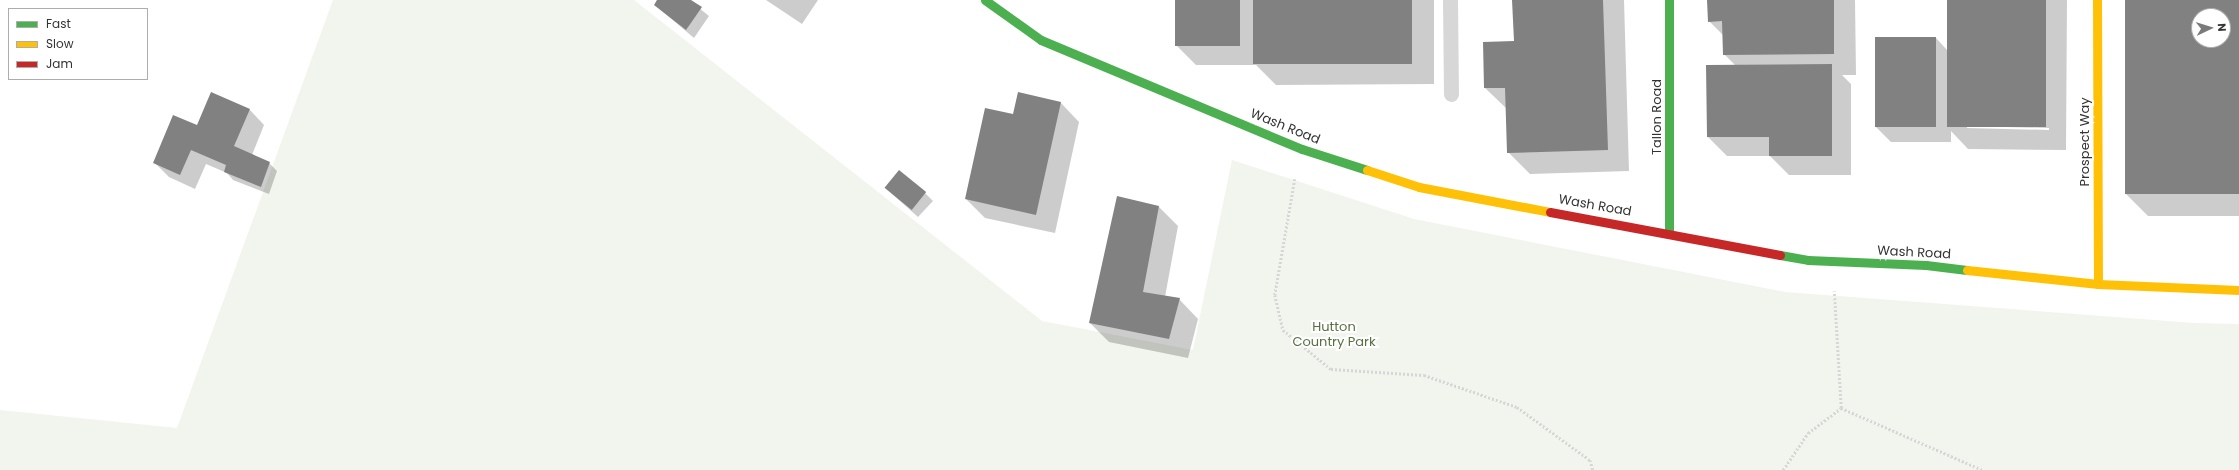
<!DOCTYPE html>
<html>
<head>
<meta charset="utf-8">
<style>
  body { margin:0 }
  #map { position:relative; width:2239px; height:470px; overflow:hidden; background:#fff; font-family:Poppins,sans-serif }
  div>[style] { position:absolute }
  .green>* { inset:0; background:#f1f5ed }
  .shadow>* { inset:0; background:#0003 }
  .building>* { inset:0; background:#818181; transform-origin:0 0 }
  .path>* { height:2.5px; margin-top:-1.25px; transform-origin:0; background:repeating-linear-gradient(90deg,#d6d6d6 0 2px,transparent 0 4px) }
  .lane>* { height:15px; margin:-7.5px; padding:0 7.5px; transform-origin:7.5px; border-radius:7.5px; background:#d7d7d7 }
  .fast>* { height:9px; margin:-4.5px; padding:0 4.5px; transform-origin:4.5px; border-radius:4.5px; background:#4caf50 }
  .slow>* { height:9px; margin:-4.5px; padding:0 4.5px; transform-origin:4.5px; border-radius:4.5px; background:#ffc107 }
  .jam>* { height:9px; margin:-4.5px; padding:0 4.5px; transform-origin:4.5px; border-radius:4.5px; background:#c62828 }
  span { translate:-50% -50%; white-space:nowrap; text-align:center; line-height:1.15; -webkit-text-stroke:4px #fff; paint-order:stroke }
  .street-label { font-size:13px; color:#333 }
  .park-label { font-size:13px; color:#56703f }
  .legend { position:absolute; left:8px; top:8px; width:140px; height:72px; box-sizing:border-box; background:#fff; border:1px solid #adadad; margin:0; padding:5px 7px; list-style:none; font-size:12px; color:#333 }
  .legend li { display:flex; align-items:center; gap:8px; height:20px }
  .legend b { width:20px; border:1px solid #adadad }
  .north { position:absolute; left:2191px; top:8px; width:40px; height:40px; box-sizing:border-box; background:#fff; border:1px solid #adadad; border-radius:50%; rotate:86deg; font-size:11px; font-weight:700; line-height:16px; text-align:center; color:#333 }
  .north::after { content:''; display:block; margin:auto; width:14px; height:18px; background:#7a7a7a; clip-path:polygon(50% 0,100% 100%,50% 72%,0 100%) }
</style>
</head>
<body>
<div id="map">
  <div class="green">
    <i style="clip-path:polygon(333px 0,634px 0,1042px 321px,1193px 350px,1232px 160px,1414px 219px,1785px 292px,2194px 323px,2239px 324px,2239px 470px,0 470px,0 410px,177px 428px)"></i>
  </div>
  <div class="shadow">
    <i style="clip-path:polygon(659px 0,689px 0,709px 16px,694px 38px,655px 5px)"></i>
    <i style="clip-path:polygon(766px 0,818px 0,802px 24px)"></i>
    <i style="clip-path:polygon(1176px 0,1434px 0,1434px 84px,1276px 85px,1256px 65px,1196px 65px,1177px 46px)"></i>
    <i style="clip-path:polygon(1513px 0,1624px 0,1629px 171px,1530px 174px,1508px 152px,1507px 109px,1485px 88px,1515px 42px)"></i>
    <i style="clip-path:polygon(1708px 0,1855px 0,1856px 75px,1842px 75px,1851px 84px,1851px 175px,1789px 175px,1770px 156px,1727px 156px,1708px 137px,1707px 66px,1735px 65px,1724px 54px,1724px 36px,1709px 21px)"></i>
    <i style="clip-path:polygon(evenodd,1948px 0,2067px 0,2066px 150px,1968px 149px,1951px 131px,1951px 142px,1891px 142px,1876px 127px,1936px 38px,1947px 50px,1948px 0,1967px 126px,2049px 128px,2049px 130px,1967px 128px,1967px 126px)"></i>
    <i style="clip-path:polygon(evenodd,2126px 0,2239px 0,2239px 216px,2148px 216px,2126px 194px,2126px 0,2199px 16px,2223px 16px,2223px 40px,2199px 40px,2199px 16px)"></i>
    <i style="clip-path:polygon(1060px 102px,1079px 122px,1055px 233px,985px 218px,966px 199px,1014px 115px)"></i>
    <i style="clip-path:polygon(250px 110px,264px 125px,252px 155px,269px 163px,277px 171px,269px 194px,233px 180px,227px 173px,206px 164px,195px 189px,169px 177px,155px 163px,198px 126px)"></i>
    <i style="clip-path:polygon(891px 193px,925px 193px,933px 201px,918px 217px)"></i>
    <i style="clip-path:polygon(1118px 197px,1159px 207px,1178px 226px,1165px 297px,1179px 299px,1198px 319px,1188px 358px,1109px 342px,1090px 323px)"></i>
  </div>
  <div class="building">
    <i style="clip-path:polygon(657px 0,691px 0,702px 7px,686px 30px,654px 5px)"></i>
    <i style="left:1175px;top:0;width:65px;height:46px"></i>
    <i style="left:1253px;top:0;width:159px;height:64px"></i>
    <i style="clip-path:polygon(1512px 0,1603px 0,1608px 150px,1507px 153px,1505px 88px,1484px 88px,1483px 42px,1514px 41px)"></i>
    <i style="clip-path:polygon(1707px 0,1834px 0,1834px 54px,1723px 55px,1722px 21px,1708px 22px)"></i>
    <i style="left:1947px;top:0;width:99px;height:127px"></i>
    <i style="clip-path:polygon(evenodd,2125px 0,2239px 0,2239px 194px,2125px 194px,2125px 0,2199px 16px,2223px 16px,2223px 40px,2199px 40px,2199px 16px)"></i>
    <i style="left:1936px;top:37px;width:90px;height:61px;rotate:90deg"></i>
    <i style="clip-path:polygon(1832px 64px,1832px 156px,1769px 156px,1769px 137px,1707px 137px,1706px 65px)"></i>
    <i style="clip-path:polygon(211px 92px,250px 109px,234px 146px,270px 162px,261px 187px,224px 172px,226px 165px,191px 150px,180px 175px,153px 163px,173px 115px,197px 125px)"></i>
    <i style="clip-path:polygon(1018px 92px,1061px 102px,1036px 215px,965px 199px,985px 108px,1013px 114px)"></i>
    <i style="left:899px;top:170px;width:35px;height:23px;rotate:39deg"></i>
    <i style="clip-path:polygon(1117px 196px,1159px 206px,1143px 292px,1180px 298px,1169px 339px,1089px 323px)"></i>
  </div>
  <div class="path">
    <i style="left:1295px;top:179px;width:118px;rotate:99.8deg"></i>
    <i style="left:1275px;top:295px;width:36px;rotate:77deg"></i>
    <i style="left:1283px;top:330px;width:62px;rotate:39.1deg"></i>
    <i style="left:1331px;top:369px;width:93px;rotate:3.7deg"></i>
    <i style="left:1424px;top:375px;width:98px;rotate:19deg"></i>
    <i style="left:1517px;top:407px;width:90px;rotate:36deg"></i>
    <i style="left:1590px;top:460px;width:10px;rotate:73deg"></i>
    <i style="left:1841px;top:408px;width:155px;rotate:23.6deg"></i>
    <i style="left:1783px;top:470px;width:45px;rotate:-56deg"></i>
    <i style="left:1808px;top:433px;width:41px;rotate:-37.1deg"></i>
    <i style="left:1841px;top:408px;width:117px;rotate:-93.4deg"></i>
  </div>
  <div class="lane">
    <i style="left:1450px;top:0;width:94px;rotate:89.4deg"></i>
  </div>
  <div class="fast">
    <i style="left:985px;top:0;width:69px;rotate:35.5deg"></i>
    <i style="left:1041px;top:40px;width:283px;rotate:22.7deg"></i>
    <i style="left:1302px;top:149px;width:68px;rotate:17.9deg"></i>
    <i style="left:1669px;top:0;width:233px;rotate:90deg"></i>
    <i style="left:1780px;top:255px;width:28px;rotate:10deg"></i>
    <i style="left:1808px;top:260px;width:118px;rotate:2.4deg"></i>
    <i style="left:1926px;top:265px;width:41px;rotate:7deg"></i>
  </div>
  <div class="slow">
    <i style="left:2097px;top:0;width:284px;rotate:89.8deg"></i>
    <i style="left:1367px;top:170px;width:55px;rotate:18.1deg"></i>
    <i style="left:1419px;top:187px;width:133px;rotate:10.8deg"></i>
    <i style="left:1967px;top:270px;width:132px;rotate:6.1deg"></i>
    <i style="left:2098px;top:284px;width:141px;rotate:2.4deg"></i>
  </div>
  <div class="jam">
    <i style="left:1550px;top:212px;width:234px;rotate:10.6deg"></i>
  </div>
  <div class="street-label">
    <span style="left:1657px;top:117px;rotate:-90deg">Tallon Road</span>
    <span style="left:1285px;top:127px;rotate:22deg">Wash Road</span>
    <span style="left:2085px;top:142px;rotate:-90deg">Prospect Way</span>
    <span style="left:1595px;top:206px;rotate:10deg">Wash Road</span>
    <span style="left:1914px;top:253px;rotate:3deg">Wash Road</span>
  </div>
  <div class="park-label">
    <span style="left:1334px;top:335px">Hutton<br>Country Park</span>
  </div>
  <ul class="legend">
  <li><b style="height:5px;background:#4caf50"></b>Fast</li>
  <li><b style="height:5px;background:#ffc107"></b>Slow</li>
  <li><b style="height:5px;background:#c62828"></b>Jam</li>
  </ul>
  <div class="north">N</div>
</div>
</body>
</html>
